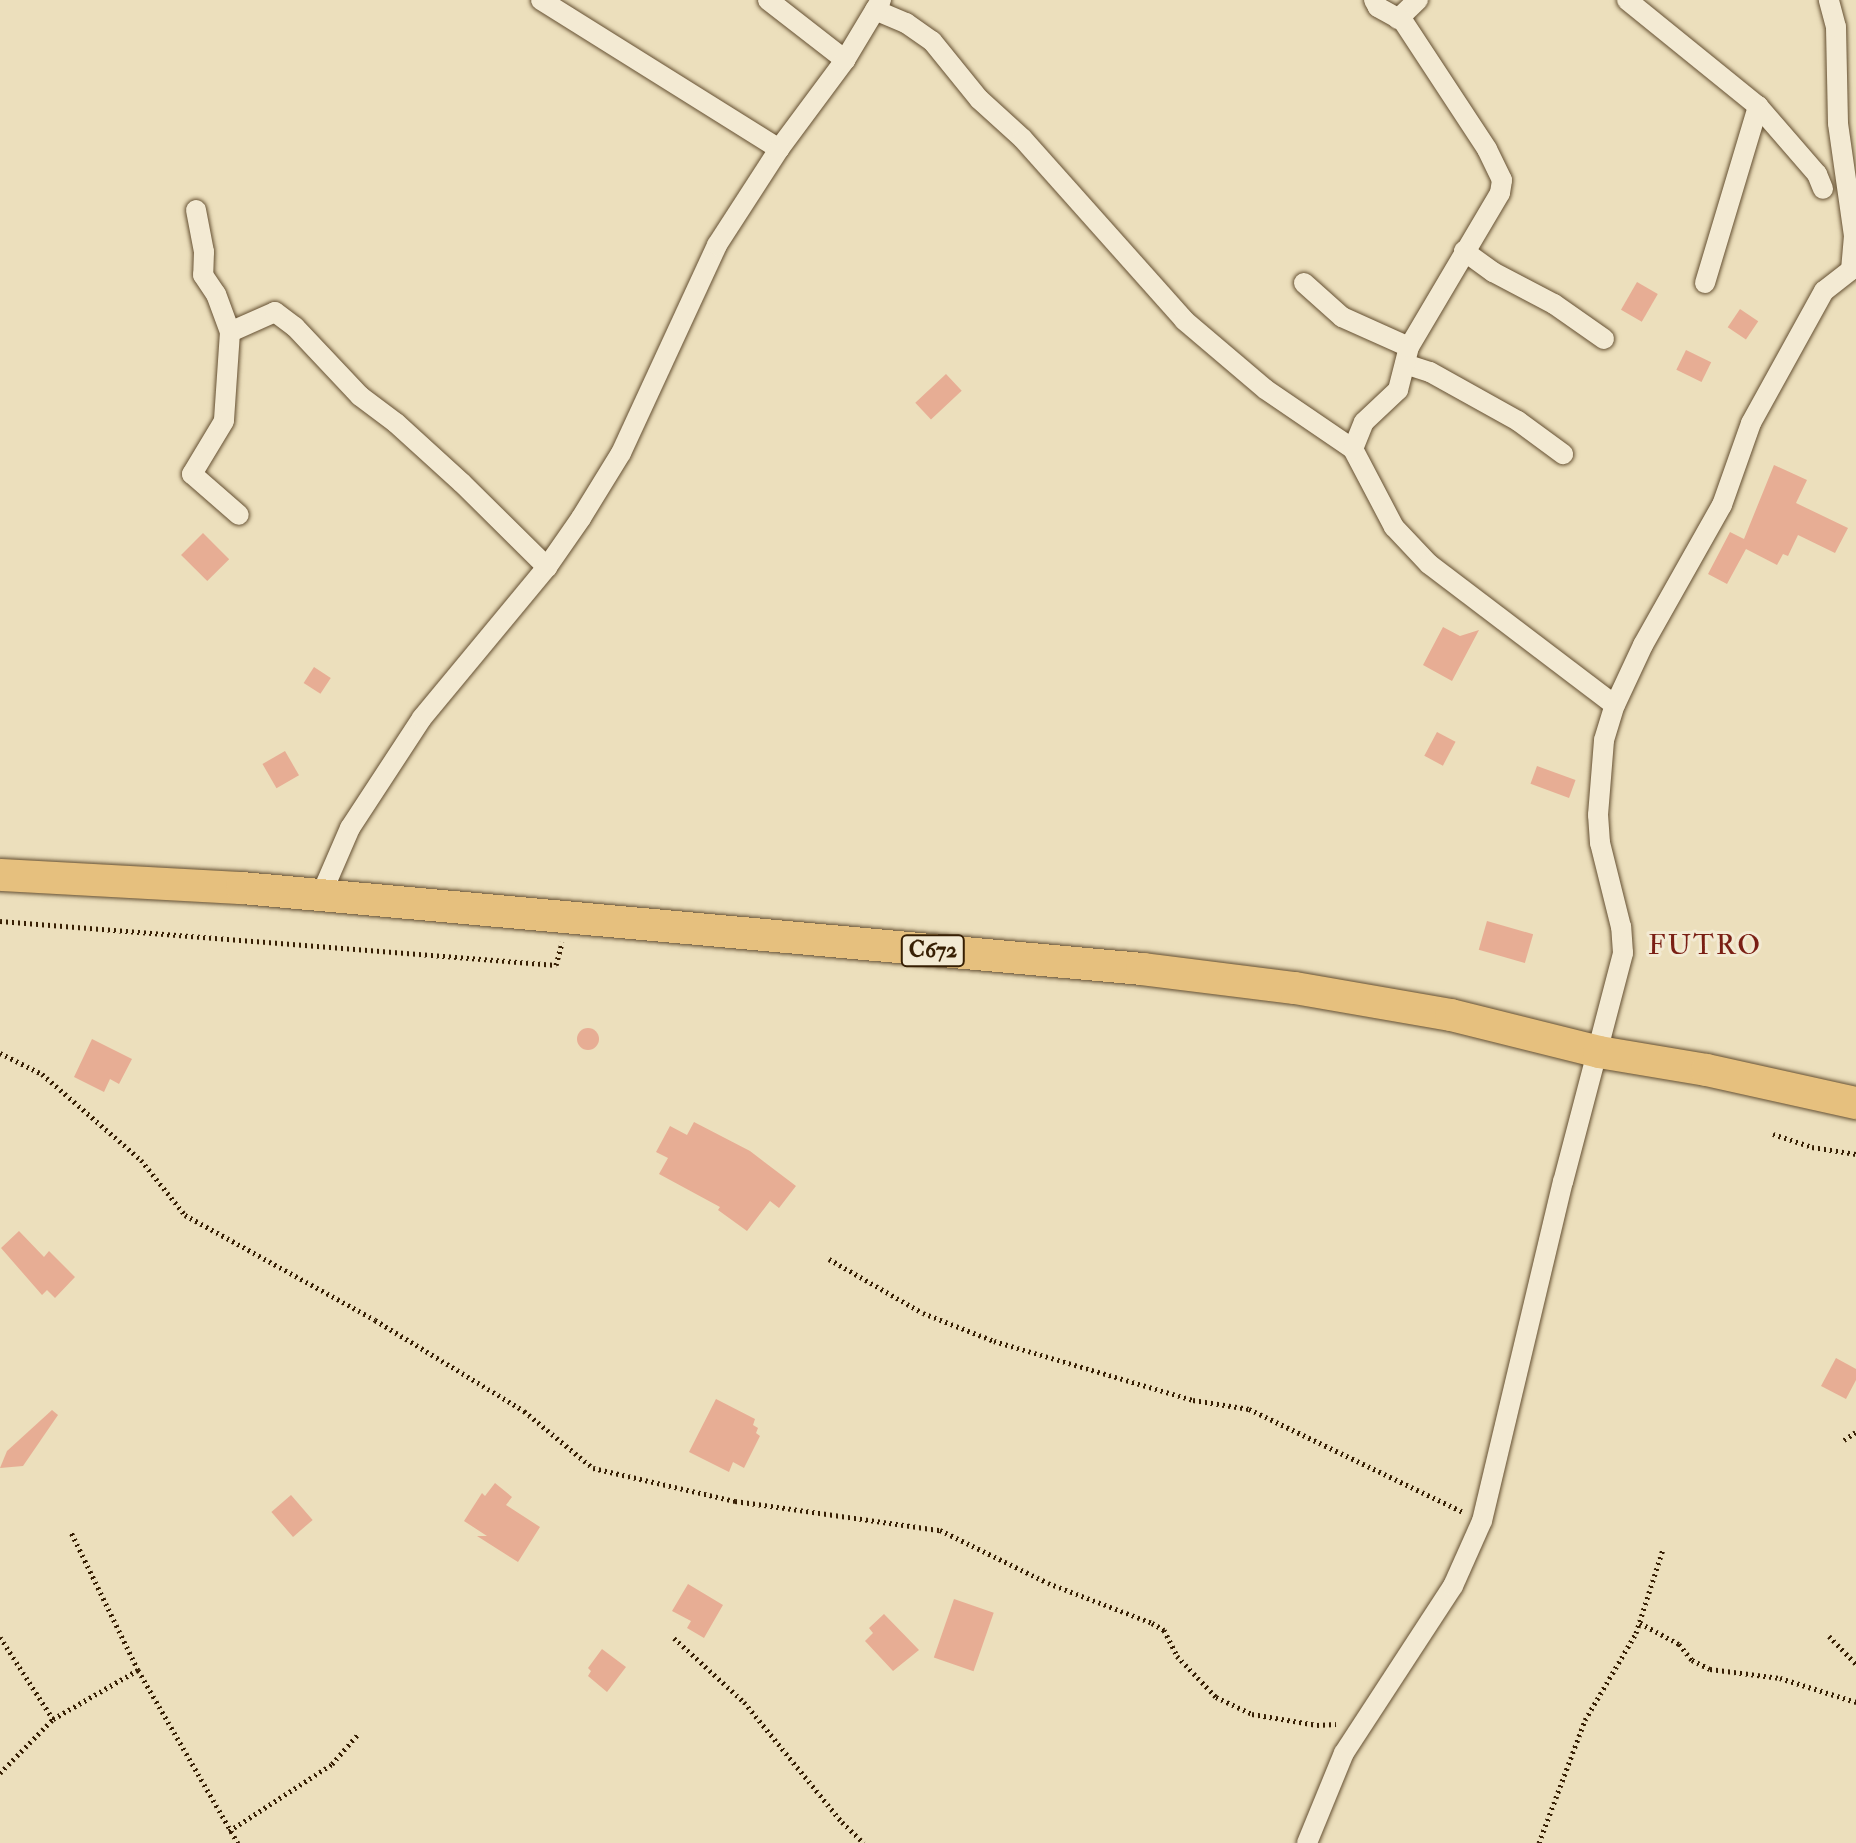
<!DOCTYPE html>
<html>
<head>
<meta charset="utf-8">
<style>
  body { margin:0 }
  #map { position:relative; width:1856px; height:1843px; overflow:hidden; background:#ecdfbc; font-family:"IM FELL Double Pica",serif }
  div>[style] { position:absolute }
  .building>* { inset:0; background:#e7ad94; transform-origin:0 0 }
  .round { border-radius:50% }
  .path>* { height:5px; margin-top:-2.5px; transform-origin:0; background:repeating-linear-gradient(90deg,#371f03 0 2px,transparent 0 6px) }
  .roads { filter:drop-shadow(0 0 2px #644f31) drop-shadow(0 0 2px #644f31) }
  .street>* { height:20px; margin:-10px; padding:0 10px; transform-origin:10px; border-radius:10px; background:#f3ead3 }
  .primary>* { height:32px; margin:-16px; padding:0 16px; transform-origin:16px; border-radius:16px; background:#e6c07e }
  span { translate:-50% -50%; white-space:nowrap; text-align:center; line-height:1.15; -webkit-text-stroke:6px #f3ead3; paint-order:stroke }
  .shield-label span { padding:2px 6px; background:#f3ead3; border:2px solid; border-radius:6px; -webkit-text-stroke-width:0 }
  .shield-label { font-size:22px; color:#371f03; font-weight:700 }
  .quarter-label { font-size:28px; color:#7a1f14; letter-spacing:2px }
</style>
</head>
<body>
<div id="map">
  <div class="building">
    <i style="left:1637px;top:282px;width:24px;height:32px;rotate:30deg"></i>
    <i style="left:1740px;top:309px;width:22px;height:22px;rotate:34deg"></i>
    <i style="left:1686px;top:350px;width:28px;height:22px;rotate:26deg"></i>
    <i style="left:946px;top:374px;width:23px;height:42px;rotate:47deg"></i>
    <i style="clip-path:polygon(1774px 465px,1807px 480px,1796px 503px,1848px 528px,1835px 553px,1798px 535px,1788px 556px,1783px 554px,1777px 565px,1746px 549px,1727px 584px,1708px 574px,1730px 532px,1744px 539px)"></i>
    <i style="left:203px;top:533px;width:37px;height:31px;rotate:45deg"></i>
    <i style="clip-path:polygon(1443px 627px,1460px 636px,1479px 630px,1452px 681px,1423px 665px)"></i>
    <i style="left:314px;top:667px;width:20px;height:19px;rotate:33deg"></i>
    <i style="left:1437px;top:732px;width:21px;height:27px;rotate:28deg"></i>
    <i style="left:285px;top:751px;width:28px;height:26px;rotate:60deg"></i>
    <i style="left:1537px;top:766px;width:41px;height:19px;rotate:20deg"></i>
    <i style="left:1487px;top:921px;width:48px;height:30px;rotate:16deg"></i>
    <i class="round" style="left:577px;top:1028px;width:22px;height:22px"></i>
    <i style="clip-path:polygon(92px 1039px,132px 1059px,119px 1084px,110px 1079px,104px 1092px,74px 1077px)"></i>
    <i style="clip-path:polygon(694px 1122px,750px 1151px,796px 1186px,779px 1208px,770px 1201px,747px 1231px,718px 1210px,720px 1207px,659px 1174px,668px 1158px,656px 1152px,670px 1126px,687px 1135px)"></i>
    <i style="clip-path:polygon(19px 1231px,44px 1257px,49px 1251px,75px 1277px,55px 1298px,47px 1290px,42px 1295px,1px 1248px)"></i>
    <i style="clip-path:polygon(1836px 1358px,1856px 1369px,1856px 1380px,1846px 1399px,1821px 1386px)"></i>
    <i style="clip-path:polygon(716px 1399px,755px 1419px,753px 1425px,758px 1428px,756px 1433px,760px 1436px,744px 1468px,733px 1462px,729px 1472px,689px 1452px)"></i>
    <i style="clip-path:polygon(52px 1410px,58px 1415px,23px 1466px,0 1468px,7px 1451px)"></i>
    <i style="clip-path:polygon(495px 1483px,512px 1497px,506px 1505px,540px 1527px,518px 1562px,477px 1536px,487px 1536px,464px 1521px,482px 1493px,485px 1496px)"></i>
    <i style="left:291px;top:1495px;width:33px;height:26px;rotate:49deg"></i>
    <i style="clip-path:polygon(688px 1584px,723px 1605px,704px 1638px,687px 1628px,691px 1621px,672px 1611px)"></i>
    <i style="left:954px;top:1599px;width:42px;height:62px;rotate:19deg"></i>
    <i style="clip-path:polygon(884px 1614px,919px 1650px,893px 1671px,865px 1641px,873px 1633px,869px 1628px)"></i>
    <i style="clip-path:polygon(602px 1649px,626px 1667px,607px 1692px,588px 1676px,591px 1671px,588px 1668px)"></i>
  </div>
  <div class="path">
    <i style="left:0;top:921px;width:558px;rotate:4.52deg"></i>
    <i style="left:556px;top:965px;width:24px;rotate:-75deg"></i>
    <i style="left:0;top:1053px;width:47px;rotate:26.6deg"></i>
    <i style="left:42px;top:1074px;width:131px;rotate:41deg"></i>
    <i style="left:141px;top:1160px;width:70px;rotate:51.3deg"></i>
    <i style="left:185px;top:1215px;width:217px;rotate:28.9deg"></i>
    <i style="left:375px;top:1320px;width:175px;rotate:31.4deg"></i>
    <i style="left:524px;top:1411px;width:89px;rotate:39.6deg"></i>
    <i style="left:593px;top:1468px;width:146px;rotate:13.1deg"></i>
    <i style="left:735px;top:1501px;width:207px;rotate:8.1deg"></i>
    <i style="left:940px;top:1530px;width:120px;rotate:26.1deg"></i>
    <i style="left:1048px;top:1583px;width:111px;rotate:21deg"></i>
    <i style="left:1152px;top:1623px;width:14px;rotate:30deg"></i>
    <i style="left:1164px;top:1630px;width:29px;rotate:63deg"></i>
    <i style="left:1177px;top:1656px;width:57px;rotate:46.4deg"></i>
    <i style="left:1216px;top:1697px;width:40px;rotate:25deg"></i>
    <i style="left:1252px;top:1714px;width:66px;rotate:9.6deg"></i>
    <i style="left:1317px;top:1725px;width:19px;rotate:-3deg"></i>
    <i style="left:1773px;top:1134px;width:41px;rotate:18.4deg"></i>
    <i style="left:1812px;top:1147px;width:45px;rotate:9deg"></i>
    <i style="left:829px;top:1259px;width:108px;rotate:29.9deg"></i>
    <i style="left:923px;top:1313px;width:76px;rotate:21.5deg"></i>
    <i style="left:994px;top:1341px;width:208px;rotate:16.5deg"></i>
    <i style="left:1193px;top:1400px;width:57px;rotate:9.1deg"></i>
    <i style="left:1249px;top:1409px;width:237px;rotate:25.7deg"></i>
    <i style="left:1844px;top:1440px;width:14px;rotate:-34deg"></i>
    <i style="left:1640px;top:1623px;width:44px;rotate:28.3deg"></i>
    <i style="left:1679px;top:1644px;width:21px;rotate:51deg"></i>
    <i style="left:1692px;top:1660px;width:20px;rotate:27deg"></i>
    <i style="left:1710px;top:1669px;width:71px;rotate:7.3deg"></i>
    <i style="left:1780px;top:1678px;width:80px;rotate:17.5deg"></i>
    <i style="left:1829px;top:1636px;width:39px;rotate:46deg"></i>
    <i style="left:0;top:1637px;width:98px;rotate:57.1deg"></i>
    <i style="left:674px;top:1638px;width:95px;rotate:42.4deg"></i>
    <i style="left:744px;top:1702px;width:155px;rotate:50.8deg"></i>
    <i style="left:842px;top:1822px;width:30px;rotate:44deg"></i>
    <i style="left:138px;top:1670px;width:200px;rotate:60deg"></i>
    <i style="left:0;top:1773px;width:76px;rotate:-45.5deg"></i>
    <i style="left:53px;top:1719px;width:98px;rotate:-30deg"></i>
    <i style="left:138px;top:1670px;width:153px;rotate:-115.9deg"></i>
    <i style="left:229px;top:1831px;width:123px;rotate:-33deg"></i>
    <i style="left:332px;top:1764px;width:40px;rotate:-49deg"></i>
    <i style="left:1539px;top:1843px;width:131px;rotate:-69.5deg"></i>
    <i style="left:1585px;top:1720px;width:101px;rotate:-59.6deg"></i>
    <i style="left:1636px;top:1633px;width:88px;rotate:-72.2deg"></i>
  </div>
  <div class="roads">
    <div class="street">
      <i style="left:541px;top:0;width:281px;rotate:32deg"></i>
      <i style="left:768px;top:0;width:98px;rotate:37.9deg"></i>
      <i style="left:1627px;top:0;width:169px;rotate:39deg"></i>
      <i style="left:1758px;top:106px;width:90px;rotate:49.1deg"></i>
      <i style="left:1817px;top:174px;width:16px;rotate:68deg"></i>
      <i style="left:875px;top:10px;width:34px;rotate:23deg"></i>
      <i style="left:906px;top:23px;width:32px;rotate:35deg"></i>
      <i style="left:932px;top:41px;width:75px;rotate:51deg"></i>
      <i style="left:979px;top:99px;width:59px;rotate:42.3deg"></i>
      <i style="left:1023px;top:139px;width:242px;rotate:48.3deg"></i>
      <i style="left:1184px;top:320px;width:106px;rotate:40.4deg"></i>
      <i style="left:1265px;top:389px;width:107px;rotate:34.3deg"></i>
      <i style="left:1353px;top:449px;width:88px;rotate:62.3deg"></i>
      <i style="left:1394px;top:527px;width:51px;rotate:46.6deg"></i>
      <i style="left:1429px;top:564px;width:233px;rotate:37.2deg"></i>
      <i style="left:1398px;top:19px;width:28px;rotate:-44deg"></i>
      <i style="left:196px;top:210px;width:43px;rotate:79.2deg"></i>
      <i style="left:204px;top:252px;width:23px;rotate:92deg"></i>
      <i style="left:203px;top:275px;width:23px;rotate:56deg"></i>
      <i style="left:216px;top:294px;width:40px;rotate:69.8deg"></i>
      <i style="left:230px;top:332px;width:89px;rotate:93.9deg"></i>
      <i style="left:224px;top:421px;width:62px;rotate:121.1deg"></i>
      <i style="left:192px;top:474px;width:62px;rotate:41.1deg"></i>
      <i style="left:1464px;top:251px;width:36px;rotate:36deg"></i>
      <i style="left:1493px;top:272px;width:69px;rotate:27.7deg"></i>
      <i style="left:1554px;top:304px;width:61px;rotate:35deg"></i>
      <i style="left:1304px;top:283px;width:51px;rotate:41.8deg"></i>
      <i style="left:1342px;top:317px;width:73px;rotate:24.1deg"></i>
      <i style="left:1705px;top:283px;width:185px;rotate:-73.3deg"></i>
      <i style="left:230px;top:332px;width:49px;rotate:-24deg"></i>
      <i style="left:275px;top:312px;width:25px;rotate:37deg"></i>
      <i style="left:295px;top:327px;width:95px;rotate:46.7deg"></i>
      <i style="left:360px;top:396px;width:45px;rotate:36.9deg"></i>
      <i style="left:396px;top:423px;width:89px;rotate:42.3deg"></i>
      <i style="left:462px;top:483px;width:120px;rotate:44.7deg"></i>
      <i style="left:1405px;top:364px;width:26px;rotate:18deg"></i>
      <i style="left:1430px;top:372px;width:101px;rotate:29.1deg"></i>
      <i style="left:1518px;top:421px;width:56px;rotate:36.3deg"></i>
      <i style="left:1353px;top:449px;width:29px;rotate:-68deg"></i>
      <i style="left:1364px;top:422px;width:47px;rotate:-43.3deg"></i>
      <i style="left:1398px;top:390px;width:44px;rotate:-75.7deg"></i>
      <i style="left:1409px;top:347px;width:179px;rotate:-59.4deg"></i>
      <i style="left:1500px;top:193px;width:13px;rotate:-81deg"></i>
      <i style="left:1502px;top:180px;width:34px;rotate:-116deg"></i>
      <i style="left:1487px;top:149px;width:153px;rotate:-123.3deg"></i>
      <i style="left:1403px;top:21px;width:29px;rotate:-151deg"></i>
      <i style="left:1378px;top:7px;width:8px;rotate:-120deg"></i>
      <i style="left:321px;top:895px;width:73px;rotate:-66.6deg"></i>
      <i style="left:350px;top:828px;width:131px;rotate:-56.8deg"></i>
      <i style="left:422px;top:718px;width:196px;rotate:-50.4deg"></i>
      <i style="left:547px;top:567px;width:60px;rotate:-55.2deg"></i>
      <i style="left:581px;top:518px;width:76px;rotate:-58.4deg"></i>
      <i style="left:621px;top:453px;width:229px;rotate:-65.2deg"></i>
      <i style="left:717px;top:245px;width:114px;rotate:-57.1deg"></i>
      <i style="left:779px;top:149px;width:111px;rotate:-53.4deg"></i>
      <i style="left:845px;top:60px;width:70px;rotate:-59deg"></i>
      <i style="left:1307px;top:1843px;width:97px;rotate:-67.7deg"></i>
      <i style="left:1344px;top:1753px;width:199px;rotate:-56.9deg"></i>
      <i style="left:1453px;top:1586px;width:71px;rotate:-66deg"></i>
      <i style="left:1482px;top:1521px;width:349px;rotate:-76.6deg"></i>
      <i style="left:1563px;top:1182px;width:237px;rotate:-75.3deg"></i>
      <i style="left:1623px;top:953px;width:26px;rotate:-94deg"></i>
      <i style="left:1621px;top:927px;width:87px;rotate:-104deg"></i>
      <i style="left:1600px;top:843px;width:28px;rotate:-94deg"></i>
      <i style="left:1598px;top:815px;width:75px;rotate:-85.4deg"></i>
      <i style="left:1604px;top:740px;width:37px;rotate:-73deg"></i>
      <i style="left:1615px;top:705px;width:66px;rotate:-65deg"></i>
      <i style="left:1643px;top:645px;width:161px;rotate:-60.6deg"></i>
      <i style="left:1722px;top:505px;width:87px;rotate:-70.5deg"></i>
      <i style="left:1751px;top:423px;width:151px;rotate:-61.1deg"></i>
      <i style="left:1824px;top:291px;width:34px;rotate:-38deg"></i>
      <i style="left:1851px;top:270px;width:34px;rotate:-85deg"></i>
      <i style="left:1854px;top:236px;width:114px;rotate:-98.1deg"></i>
      <i style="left:1838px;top:123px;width:96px;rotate:-91.2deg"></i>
      <i style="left:1836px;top:27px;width:28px;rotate:-105deg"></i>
    </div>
    <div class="primary">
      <i style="left:0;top:875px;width:242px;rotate:3.1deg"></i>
      <i style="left:242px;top:888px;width:904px;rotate:5.14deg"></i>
      <i style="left:1142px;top:969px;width:154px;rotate:7.1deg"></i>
      <i style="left:1295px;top:988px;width:158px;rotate:9.8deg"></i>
      <i style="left:1451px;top:1015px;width:153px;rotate:14deg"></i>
      <i style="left:1599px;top:1052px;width:109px;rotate:9.5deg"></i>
      <i style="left:1707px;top:1070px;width:153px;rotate:12.5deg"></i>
    </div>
  </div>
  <div class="shield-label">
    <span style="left:933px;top:951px">C672</span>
  </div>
  <div class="quarter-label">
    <span style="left:1705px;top:946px">FUTRO</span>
  </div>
</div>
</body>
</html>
